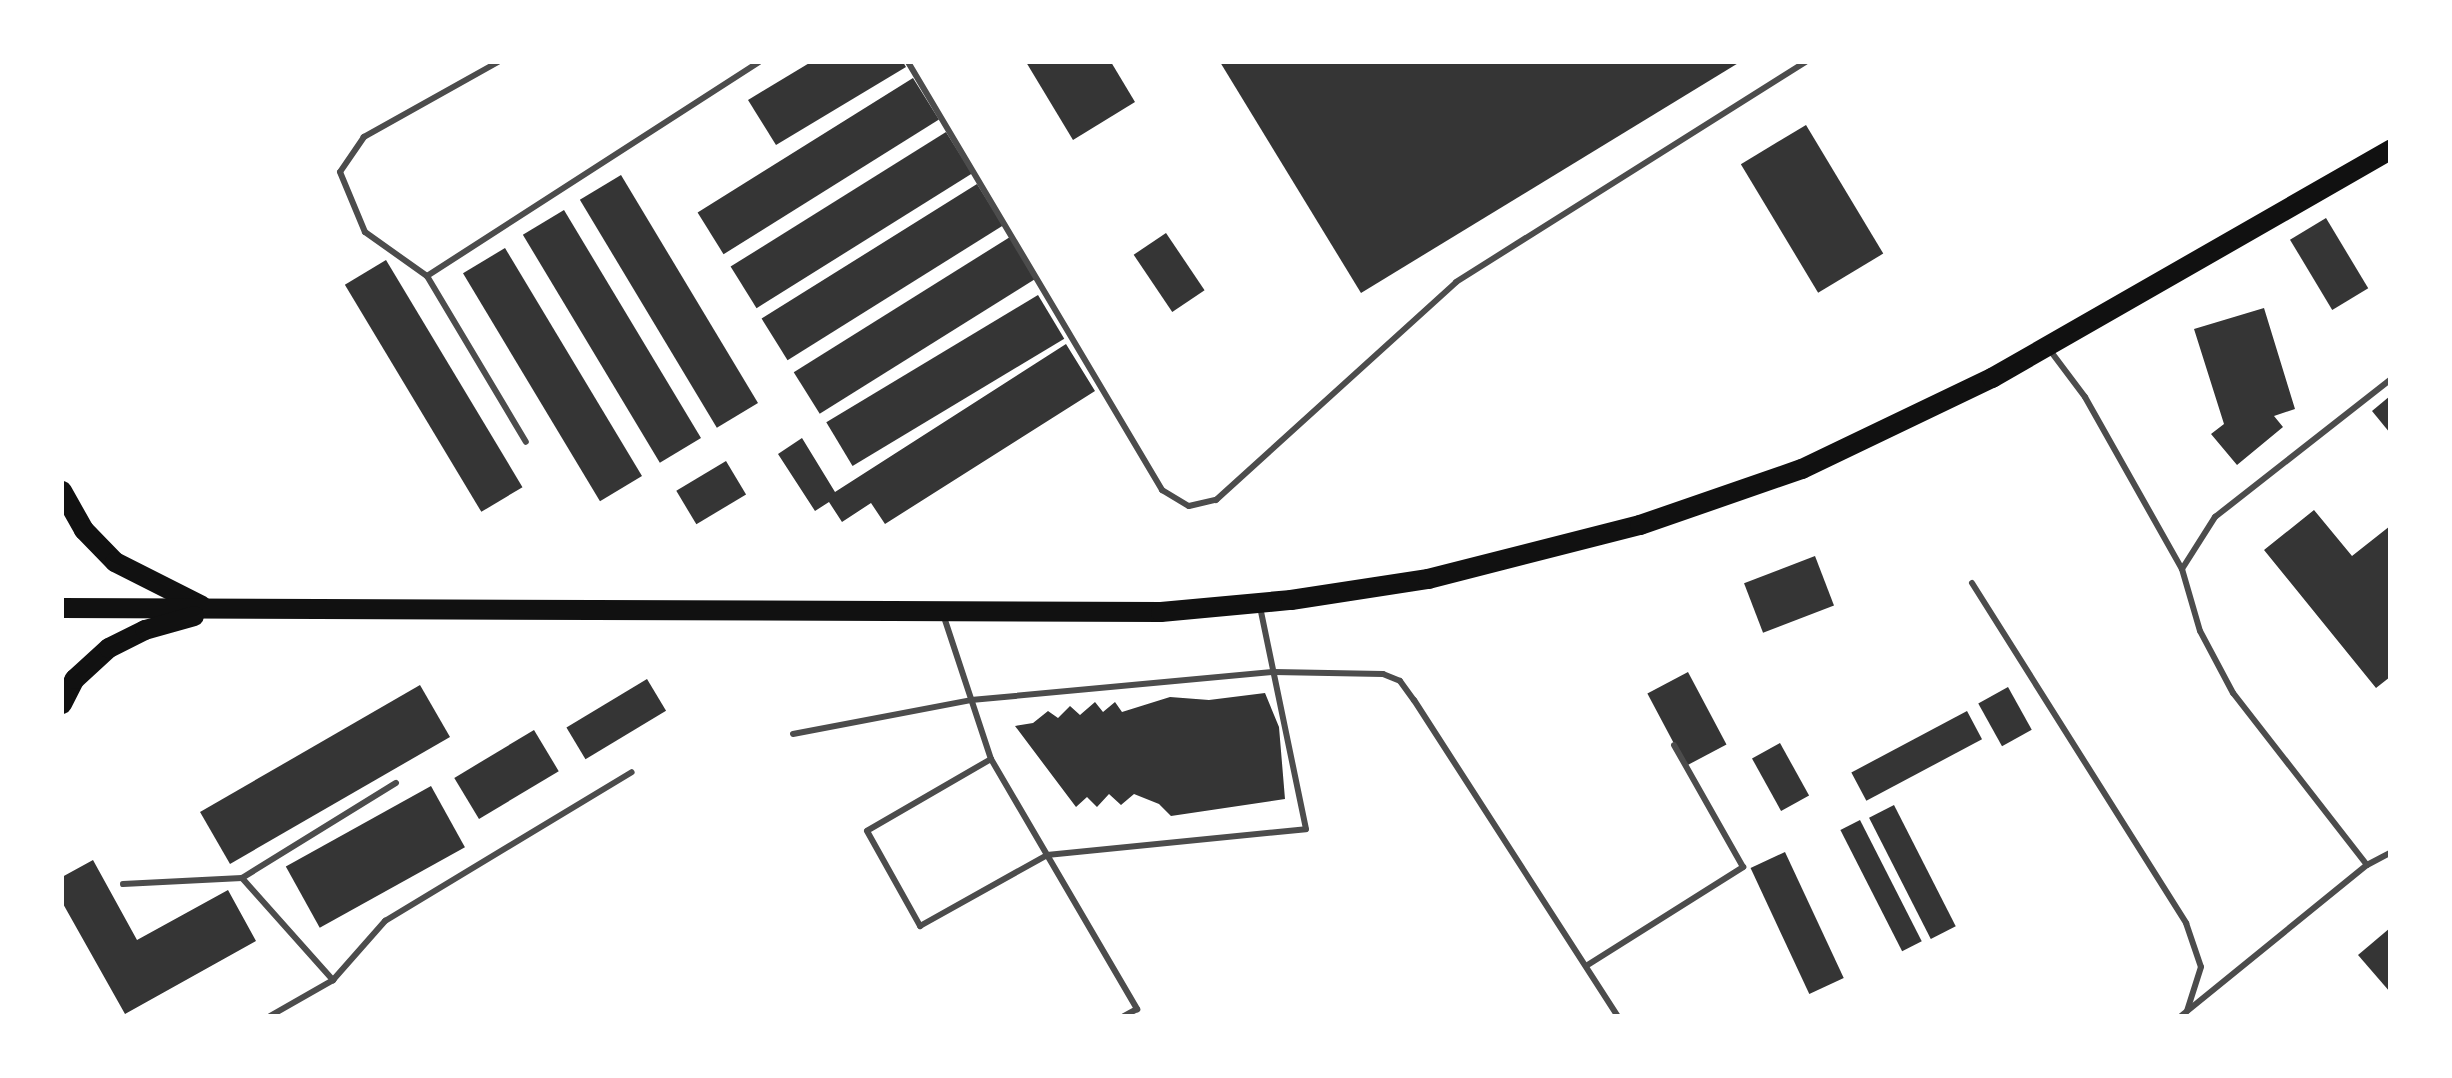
<!DOCTYPE html>
<html>
<head>
<meta charset="utf-8">
<style>
  body { margin:0 }
  #map { position:relative; width:2452px; height:1078px; overflow:hidden; background:#fff; font-family:"PT Sans",sans-serif }
  div>[style] { position:absolute }
  .building>* { inset:0; background:#353535; transform-origin:0 0 }
  .service>* { height:6px; margin:-3px; padding:0 3px; transform-origin:3px; border-radius:3px; background:#4c4c4c }
  .primary>* { height:20px; margin:-10px; padding:0 10px; transform-origin:10px; border-radius:10px; background:#111 }
  span { translate:-50% -50%; white-space:nowrap; text-align:center; line-height:1.15; -webkit-text-stroke:8px #fff; paint-order:stroke }
  .frame { position:absolute; inset:0; border:64px solid #fff; pointer-events:none }
</style>
</head>
<body>
<div id="map">
  <div class="building">
    <i style="clip-path:polygon(811px 62px,903px 62px,906px 67px,776px 145px,748px 100px)"></i>
    <i style="clip-path:polygon(1026px 62px,1111px 62px,1135px 102px,1073px 140px)"></i>
    <i style="clip-path:polygon(1220px 62px,1740px 62px,1361px 293px)"></i>
    <i style="left:913px;top:78px;width:49px;height:254px;rotate:58deg"></i>
    <i style="left:1806px;top:125px;width:150px;height:76px;rotate:59deg"></i>
    <i style="left:946px;top:132px;width:49px;height:254px;rotate:58deg"></i>
    <i style="left:621px;top:175px;width:266px;height:48px;rotate:59deg"></i>
    <i style="left:977px;top:184px;width:49px;height:254px;rotate:58deg"></i>
    <i style="left:564px;top:210px;width:266px;height:48px;rotate:59deg"></i>
    <i style="left:2326px;top:218px;width:82px;height:42px;rotate:59deg"></i>
    <i style="left:1166px;top:233px;width:69px;height:39px;rotate:56deg"></i>
    <i style="left:1010px;top:237px;width:49px;height:255px;rotate:58deg"></i>
    <i style="left:505px;top:248px;width:266px;height:49px;rotate:59deg"></i>
    <i style="left:386px;top:260px;width:265px;height:48px;rotate:59deg"></i>
    <i style="left:1038px;top:295px;width:51px;height:247px;rotate:59deg"></i>
    <i style="clip-path:polygon(2264px 308px,2295px 409px,2274px 416px,2283px 427px,2237px 465px,2211px 434px,2224px 424px,2194px 329px)"></i>
    <i style="clip-path:polygon(1066px 344px,1095px 391px,885px 524px,871px 503px,842px 522px,829px 502px,815px 511px,778px 454px,802px 438px,835px 492px)"></i>
    <i style="clip-path:polygon(2390px 396px,2390px 433px,2372px 411px)"></i>
    <i style="left:726px;top:461px;width:39px;height:58px;rotate:59deg"></i>
    <i style="clip-path:polygon(2314px 510px,2352px 556px,2390px 526px,2390px 677px,2376px 688px,2264px 550px)"></i>
    <i style="left:1815px;top:556px;width:53px;height:76px;rotate:69deg"></i>
    <i style="left:1688px;top:672px;width:82px;height:46px;rotate:62deg"></i>
    <i style="left:647px;top:679px;width:37px;height:94px;rotate:59deg"></i>
    <i style="left:420px;top:685px;width:60px;height:254px;rotate:60deg"></i>
    <i style="left:2008px;top:687px;width:49px;height:34px;rotate:61deg"></i>
    <i style="clip-path:polygon(1265px 693px,1279px 727px,1285px 799px,1171px 816px,1159px 804px,1134px 794px,1121px 805px,1109px 794px,1097px 807px,1087px 797px,1076px 807px,1015px 726px,1033px 723px,1048px 711px,1058px 718px,1070px 706px,1080px 715px,1095px 702px,1103px 712px,1115px 702px,1122px 712px,1170px 697px,1209px 700px)"></i>
    <i style="left:1967px;top:711px;width:32px;height:131px;rotate:62deg"></i>
    <i style="left:534px;top:730px;width:48px;height:93px;rotate:59deg"></i>
    <i style="left:1780px;top:743px;width:60px;height:32px;rotate:61deg"></i>
    <i style="left:431px;top:786px;width:70px;height:166px;rotate:61deg"></i>
    <i style="left:1894px;top:805px;width:136px;height:28px;rotate:63deg"></i>
    <i style="left:1860px;top:820px;width:136px;height:22px;rotate:63deg"></i>
    <i style="left:1785px;top:852px;width:139px;height:38px;rotate:65deg"></i>
    <i style="clip-path:polygon(93px 860px,137px 940px,228px 890px,256px 941px,125px 1014px,62px 902px,62px 877px)"></i>
    <i style="clip-path:polygon(2390px 928px,2390px 992px,2358px 955px)"></i>
  </div>
  <div class="service">
    <i style="left:498px;top:62px;width:154px;rotate:150.8deg"></i>
    <i style="left:364px;top:137px;width:42px;rotate:124.4deg"></i>
    <i style="left:340px;top:172px;width:65px;rotate:67.4deg"></i>
    <i style="left:365px;top:232px;width:76px;rotate:35.4deg"></i>
    <i style="left:427px;top:276px;width:193px;rotate:59.2deg"></i>
    <i style="left:908px;top:62px;width:498px;rotate:59.3deg"></i>
    <i style="left:1162px;top:490px;width:31px;rotate:31deg"></i>
    <i style="left:1189px;top:506px;width:28px;rotate:-13deg"></i>
    <i style="left:1216px;top:500px;width:324px;rotate:-42.2deg"></i>
    <i style="left:1456px;top:282px;width:413px;rotate:-32.2deg"></i>
    <i style="left:427px;top:276px;width:395px;rotate:-32.8deg"></i>
    <i style="left:2049px;top:349px;width:60px;rotate:53.1deg"></i>
    <i style="left:2085px;top:397px;width:197px;rotate:60.6deg"></i>
    <i style="left:1972px;top:583px;width:402px;rotate:57.8deg"></i>
    <i style="left:2186px;top:923px;width:46px;rotate:71.2deg"></i>
    <i style="left:2201px;top:967px;width:46px;rotate:107.7deg"></i>
    <i style="left:943px;top:614px;width:153px;rotate:71.7deg"></i>
    <i style="left:991px;top:759px;width:290px;rotate:59.7deg"></i>
    <i style="left:1137px;top:1009px;width:15px;rotate:152deg"></i>
    <i style="left:793px;top:734px;width:181px;rotate:-10.8deg"></i>
    <i style="left:971px;top:700px;width:304px;rotate:-5.3deg"></i>
    <i style="left:1274px;top:672px;width:109px;rotate:1.1deg"></i>
    <i style="left:1383px;top:674px;width:18px;rotate:22deg"></i>
    <i style="left:1400px;top:681px;width:24px;rotate:54deg"></i>
    <i style="left:1414px;top:700px;width:376px;rotate:57.2deg"></i>
    <i style="left:991px;top:759px;width:143px;rotate:149.9deg"></i>
    <i style="left:867px;top:831px;width:109px;rotate:60.8deg"></i>
    <i style="left:920px;top:926px;width:145px;rotate:-29.2deg"></i>
    <i style="left:1047px;top:855px;width:260px;rotate:-5.7deg"></i>
    <i style="left:1306px;top:829px;width:227px;rotate:-101.7deg"></i>
    <i style="left:2367px;top:865px;width:218px;rotate:-127.9deg"></i>
    <i style="left:2233px;top:693px;width:70px;rotate:-118deg"></i>
    <i style="left:2200px;top:631px;width:65px;rotate:-106.2deg"></i>
    <i style="left:2182px;top:569px;width:62px;rotate:-57.6deg"></i>
    <i style="left:2215px;top:517px;width:222px;rotate:-38.1deg"></i>
    <i style="left:242px;top:878px;width:137px;rotate:48.3deg"></i>
    <i style="left:123px;top:884px;width:119px;rotate:-2.9deg"></i>
    <i style="left:242px;top:878px;width:181px;rotate:-31.7deg"></i>
    <i style="left:1586px;top:966px;width:186px;rotate:-32.2deg"></i>
    <i style="left:1743px;top:867px;width:140px;rotate:-119.5deg"></i>
    <i style="left:270px;top:1016px;width:73px;rotate:-29.7deg"></i>
    <i style="left:333px;top:980px;width:79px;rotate:-48.6deg"></i>
    <i style="left:385px;top:921px;width:288px;rotate:-31.1deg"></i>
    <i style="left:2181px;top:1016px;width:240px;rotate:-39.1deg"></i>
    <i style="left:2367px;top:865px;width:26px;rotate:-28deg"></i>
  </div>
  <div class="primary">
    <i style="left:62px;top:491px;width:45px;rotate:60.6deg"></i>
    <i style="left:84px;top:530px;width:45px;rotate:45.9deg"></i>
    <i style="left:115px;top:562px;width:97px;rotate:26.8deg"></i>
    <i style="left:62px;top:608px;width:1099px;rotate:0.21deg"></i>
    <i style="left:1161px;top:612px;width:131px;rotate:-5.3deg"></i>
    <i style="left:1291px;top:600px;width:139px;rotate:-8.7deg"></i>
    <i style="left:1428px;top:579px;width:219px;rotate:-14.3deg"></i>
    <i style="left:1640px;top:525px;width:171px;rotate:-19.1deg"></i>
    <i style="left:1802px;top:469px;width:211px;rotate:-25.6deg"></i>
    <i style="left:1992px;top:378px;width:459px;rotate:-29.8deg"></i>
    <i style="left:62px;top:704px;width:28px;rotate:-63deg"></i>
    <i style="left:75px;top:679px;width:46px;rotate:-42.4deg"></i>
    <i style="left:109px;top:648px;width:40px;rotate:-26.6deg"></i>
    <i style="left:145px;top:630px;width:51px;rotate:-15.9deg"></i>
  </div>
  <div class="frame"></div>
</div>
</body>
</html>
